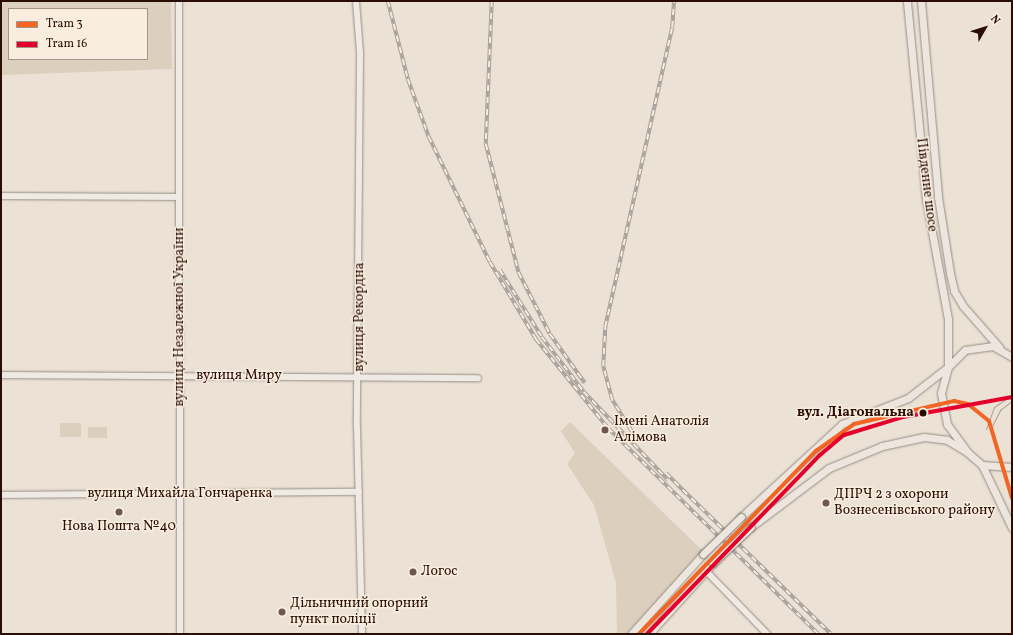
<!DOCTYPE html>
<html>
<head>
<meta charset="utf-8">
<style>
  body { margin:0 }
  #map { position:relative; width:1013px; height:635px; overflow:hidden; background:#ebe2d5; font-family:Vollkorn,serif }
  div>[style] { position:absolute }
  .green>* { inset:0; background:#ddcfbd; transform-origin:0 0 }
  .roads { filter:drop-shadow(0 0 1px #968d84) drop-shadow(0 0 1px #968d84) }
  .minor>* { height:6px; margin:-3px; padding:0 3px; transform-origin:3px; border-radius:3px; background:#efeae3 }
  .major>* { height:7px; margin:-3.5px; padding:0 3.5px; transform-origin:3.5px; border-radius:3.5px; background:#ece6df }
  .tram>* { height:1px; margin:-0.5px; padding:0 0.5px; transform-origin:0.5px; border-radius:0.5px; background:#a8a19b }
  .rail>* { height:3.5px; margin-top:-1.75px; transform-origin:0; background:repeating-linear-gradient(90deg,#f8edde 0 6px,#a8a19b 0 12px); box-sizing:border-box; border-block:1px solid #a8a19b }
  .bridges { filter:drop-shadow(0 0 1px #7a7069) drop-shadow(0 0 1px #7a7069) }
  .major-bridge>* { height:7px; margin:-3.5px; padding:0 3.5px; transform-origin:3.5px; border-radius:3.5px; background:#ece6df }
  .tram-1>* { height:4px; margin:-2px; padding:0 2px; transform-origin:2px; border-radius:2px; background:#f26522 }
  .tram-2>* { height:4px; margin:-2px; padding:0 2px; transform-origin:2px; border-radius:2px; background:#e4002b }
  .dots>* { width:11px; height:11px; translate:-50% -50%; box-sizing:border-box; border:2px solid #f8edde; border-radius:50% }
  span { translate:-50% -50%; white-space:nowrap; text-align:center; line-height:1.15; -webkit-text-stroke:3px #f8edde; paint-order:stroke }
  .street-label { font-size:14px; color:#2a0d04 }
  .stop-label { font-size:14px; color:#2a0d04; font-weight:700 }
  .right { translate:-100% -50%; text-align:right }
  .poi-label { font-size:14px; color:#2a0d04 }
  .left { translate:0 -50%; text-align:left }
  .frame { position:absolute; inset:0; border:2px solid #2a0d04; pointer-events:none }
  .legend { position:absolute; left:8px; top:8px; width:140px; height:52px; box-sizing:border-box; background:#f8edde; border:1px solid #a69387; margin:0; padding:5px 7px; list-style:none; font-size:12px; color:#2a0d04 }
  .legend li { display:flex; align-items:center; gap:8px; height:20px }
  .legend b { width:20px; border:1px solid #a69387 }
  .north { position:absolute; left:965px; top:8px; width:40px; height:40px; -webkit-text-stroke:3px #f8edde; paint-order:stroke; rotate:51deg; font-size:11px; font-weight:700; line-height:16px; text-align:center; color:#2a0d04 }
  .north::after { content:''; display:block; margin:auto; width:14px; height:18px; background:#2a0d04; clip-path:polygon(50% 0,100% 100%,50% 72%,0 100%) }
</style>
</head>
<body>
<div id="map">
  <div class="green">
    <i style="clip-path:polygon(evenodd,1px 1px,171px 1px,172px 69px,1px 75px,1px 1px,9px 9px,147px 9px,147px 59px,9px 59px,9px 9px)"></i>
    <i style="clip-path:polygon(570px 422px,705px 553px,631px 634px,617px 634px,616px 583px,594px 505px,567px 464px,575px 453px,561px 431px)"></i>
    <i style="left:60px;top:423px;width:21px;height:14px"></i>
    <i style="left:88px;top:427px;width:19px;height:11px"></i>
  </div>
  <div class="roads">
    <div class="minor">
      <i style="left:179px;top:1px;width:633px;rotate:89.91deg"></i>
      <i style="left:356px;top:1px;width:52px;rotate:85.6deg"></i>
      <i style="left:360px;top:53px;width:374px;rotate:90.5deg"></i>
      <i style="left:357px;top:427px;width:207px;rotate:88.6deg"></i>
      <i style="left:1px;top:196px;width:178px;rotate:0.3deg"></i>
      <i style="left:1px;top:375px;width:477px;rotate:0.4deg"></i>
      <i style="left:1px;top:495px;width:358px;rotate:-0.5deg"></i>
      <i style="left:706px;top:571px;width:88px;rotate:45.9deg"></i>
    </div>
    <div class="major">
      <i style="left:921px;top:1px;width:197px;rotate:85deg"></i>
      <i style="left:938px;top:197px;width:77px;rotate:81deg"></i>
      <i style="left:950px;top:273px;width:18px;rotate:77deg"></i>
      <i style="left:954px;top:291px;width:17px;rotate:59deg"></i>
      <i style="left:963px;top:306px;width:55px;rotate:48.7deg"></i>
      <i style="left:1012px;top:357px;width:22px;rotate:-150deg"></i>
      <i style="left:993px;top:346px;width:28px;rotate:172deg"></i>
      <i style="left:965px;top:350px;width:24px;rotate:135deg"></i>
      <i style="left:948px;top:367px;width:27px;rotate:105deg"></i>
      <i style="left:941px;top:393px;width:32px;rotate:79deg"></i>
      <i style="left:947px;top:424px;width:34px;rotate:54deg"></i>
      <i style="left:967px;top:452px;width:20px;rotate:41deg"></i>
      <i style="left:982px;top:465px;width:30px;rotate:4deg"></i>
      <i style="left:982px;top:465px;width:70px;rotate:64.5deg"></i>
      <i style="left:741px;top:517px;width:137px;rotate:-42.6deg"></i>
      <i style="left:842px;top:424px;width:71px;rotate:-21.5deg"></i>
      <i style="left:908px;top:398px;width:51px;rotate:-37.8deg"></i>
      <i style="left:948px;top:367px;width:48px;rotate:-90deg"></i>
      <i style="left:948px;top:319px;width:122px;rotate:-100.4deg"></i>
      <i style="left:926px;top:199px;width:199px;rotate:-95.5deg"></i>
      <i style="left:751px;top:527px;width:98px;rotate:-37.1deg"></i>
      <i style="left:829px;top:468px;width:57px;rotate:-22.5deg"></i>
      <i style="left:882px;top:446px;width:43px;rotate:-12.1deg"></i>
      <i style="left:924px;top:437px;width:23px;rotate:7deg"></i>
      <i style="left:947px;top:440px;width:23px;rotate:31deg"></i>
      <i style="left:631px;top:634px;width:108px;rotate:-48deg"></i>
      <i style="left:649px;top:634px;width:96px;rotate:-48deg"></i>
    </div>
  </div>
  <div class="tram">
    <i style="left:991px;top:428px;width:20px;rotate:-63deg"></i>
    <i style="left:1000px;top:410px;width:15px;rotate:-37deg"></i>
    <i style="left:986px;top:429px;width:23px;rotate:-70deg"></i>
    <i style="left:994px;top:407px;width:22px;rotate:-34deg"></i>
  </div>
  <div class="rail">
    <i style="left:388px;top:1px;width:81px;rotate:75.6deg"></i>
    <i style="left:408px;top:79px;width:62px;rotate:70.1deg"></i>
    <i style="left:429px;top:137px;width:139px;rotate:64deg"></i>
    <i style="left:490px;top:262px;width:90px;rotate:59.1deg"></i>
    <i style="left:536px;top:339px;width:114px;rotate:51deg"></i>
    <i style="left:608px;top:428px;width:294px;rotate:44.4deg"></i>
    <i style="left:492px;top:1px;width:143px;rotate:92.4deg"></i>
    <i style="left:486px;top:144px;width:133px;rotate:75.7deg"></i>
    <i style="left:519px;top:273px;width:68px;rotate:63.1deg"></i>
    <i style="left:550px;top:334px;width:60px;rotate:54.5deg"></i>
    <i style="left:500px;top:270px;width:79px;rotate:57.9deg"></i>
    <i style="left:542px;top:337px;width:69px;rotate:52.6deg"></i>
    <i style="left:584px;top:392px;width:122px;rotate:46.3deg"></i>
    <i style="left:638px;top:442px;width:49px;rotate:-121.8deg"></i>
    <i style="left:612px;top:400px;width:35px;rotate:-105deg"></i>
    <i style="left:603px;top:366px;width:39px;rotate:-87deg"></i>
    <i style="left:605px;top:327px;width:307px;rotate:-77.4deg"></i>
    <i style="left:672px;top:27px;width:26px;rotate:-86deg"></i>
    <i style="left:666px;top:473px;width:28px;rotate:45deg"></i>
    <i style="left:683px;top:490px;width:206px;rotate:44.2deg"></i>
  </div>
  <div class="bridges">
    <div class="major-bridge">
      <i style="left:703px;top:554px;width:53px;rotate:-44.2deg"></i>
      <i style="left:713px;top:563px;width:52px;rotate:-43.5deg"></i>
    </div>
  </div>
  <div class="tram-1">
    <i style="left:639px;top:634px;width:255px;rotate:-46deg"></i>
    <i style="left:816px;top:451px;width:47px;rotate:-35.4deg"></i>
    <i style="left:854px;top:424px;width:103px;rotate:-13deg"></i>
    <i style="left:954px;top:401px;width:14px;rotate:12deg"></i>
    <i style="left:968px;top:404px;width:27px;rotate:39deg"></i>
    <i style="left:989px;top:421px;width:80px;rotate:73.4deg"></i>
  </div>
  <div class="tram-2">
    <i style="left:647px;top:634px;width:249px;rotate:-46deg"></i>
    <i style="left:820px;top:455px;width:31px;rotate:-40deg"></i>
    <i style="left:844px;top:435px;width:62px;rotate:-17deg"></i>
    <i style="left:903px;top:417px;width:111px;rotate:-10.4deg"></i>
  </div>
  <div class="dots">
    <i style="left:923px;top:413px;background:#2a0d04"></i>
    <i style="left:605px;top:430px;background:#6e584d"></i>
    <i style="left:826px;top:503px;background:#6e584d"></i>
    <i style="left:119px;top:512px;background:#6e584d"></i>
    <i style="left:413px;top:572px;background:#6e584d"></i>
    <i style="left:282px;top:612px;background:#6e584d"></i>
  </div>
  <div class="street-label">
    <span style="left:926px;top:185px;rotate:83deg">Південне шосе</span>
    <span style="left:180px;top:317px;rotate:-90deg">вулиця Незалежної України</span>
    <span style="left:360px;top:317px;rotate:-90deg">вулиця Рекордна</span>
    <span style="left:239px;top:376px">вулиця Миру</span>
    <span style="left:180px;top:494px">вулиця Михайла Гончаренка</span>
  </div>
  <div class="stop-label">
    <span class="right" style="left:914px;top:413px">вул. Діагональна</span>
  </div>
  <div class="poi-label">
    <span class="left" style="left:614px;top:430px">Імені Анатолія<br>Алімова</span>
    <span class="left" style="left:834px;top:503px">ДПРЧ 2 з охорони<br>Вознесенівського району</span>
    <span style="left:119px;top:527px">Нова Пошта №40</span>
    <span class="left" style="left:421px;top:572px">Логос</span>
    <span class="left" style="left:290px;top:612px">Дільничний опорний<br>пункт поліції</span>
  </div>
  <div class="frame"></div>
  <ul class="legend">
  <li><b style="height:5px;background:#f26522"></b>Tram 3</li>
  <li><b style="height:5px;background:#e4002b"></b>Tram 16</li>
  </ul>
  <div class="north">N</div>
</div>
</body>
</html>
